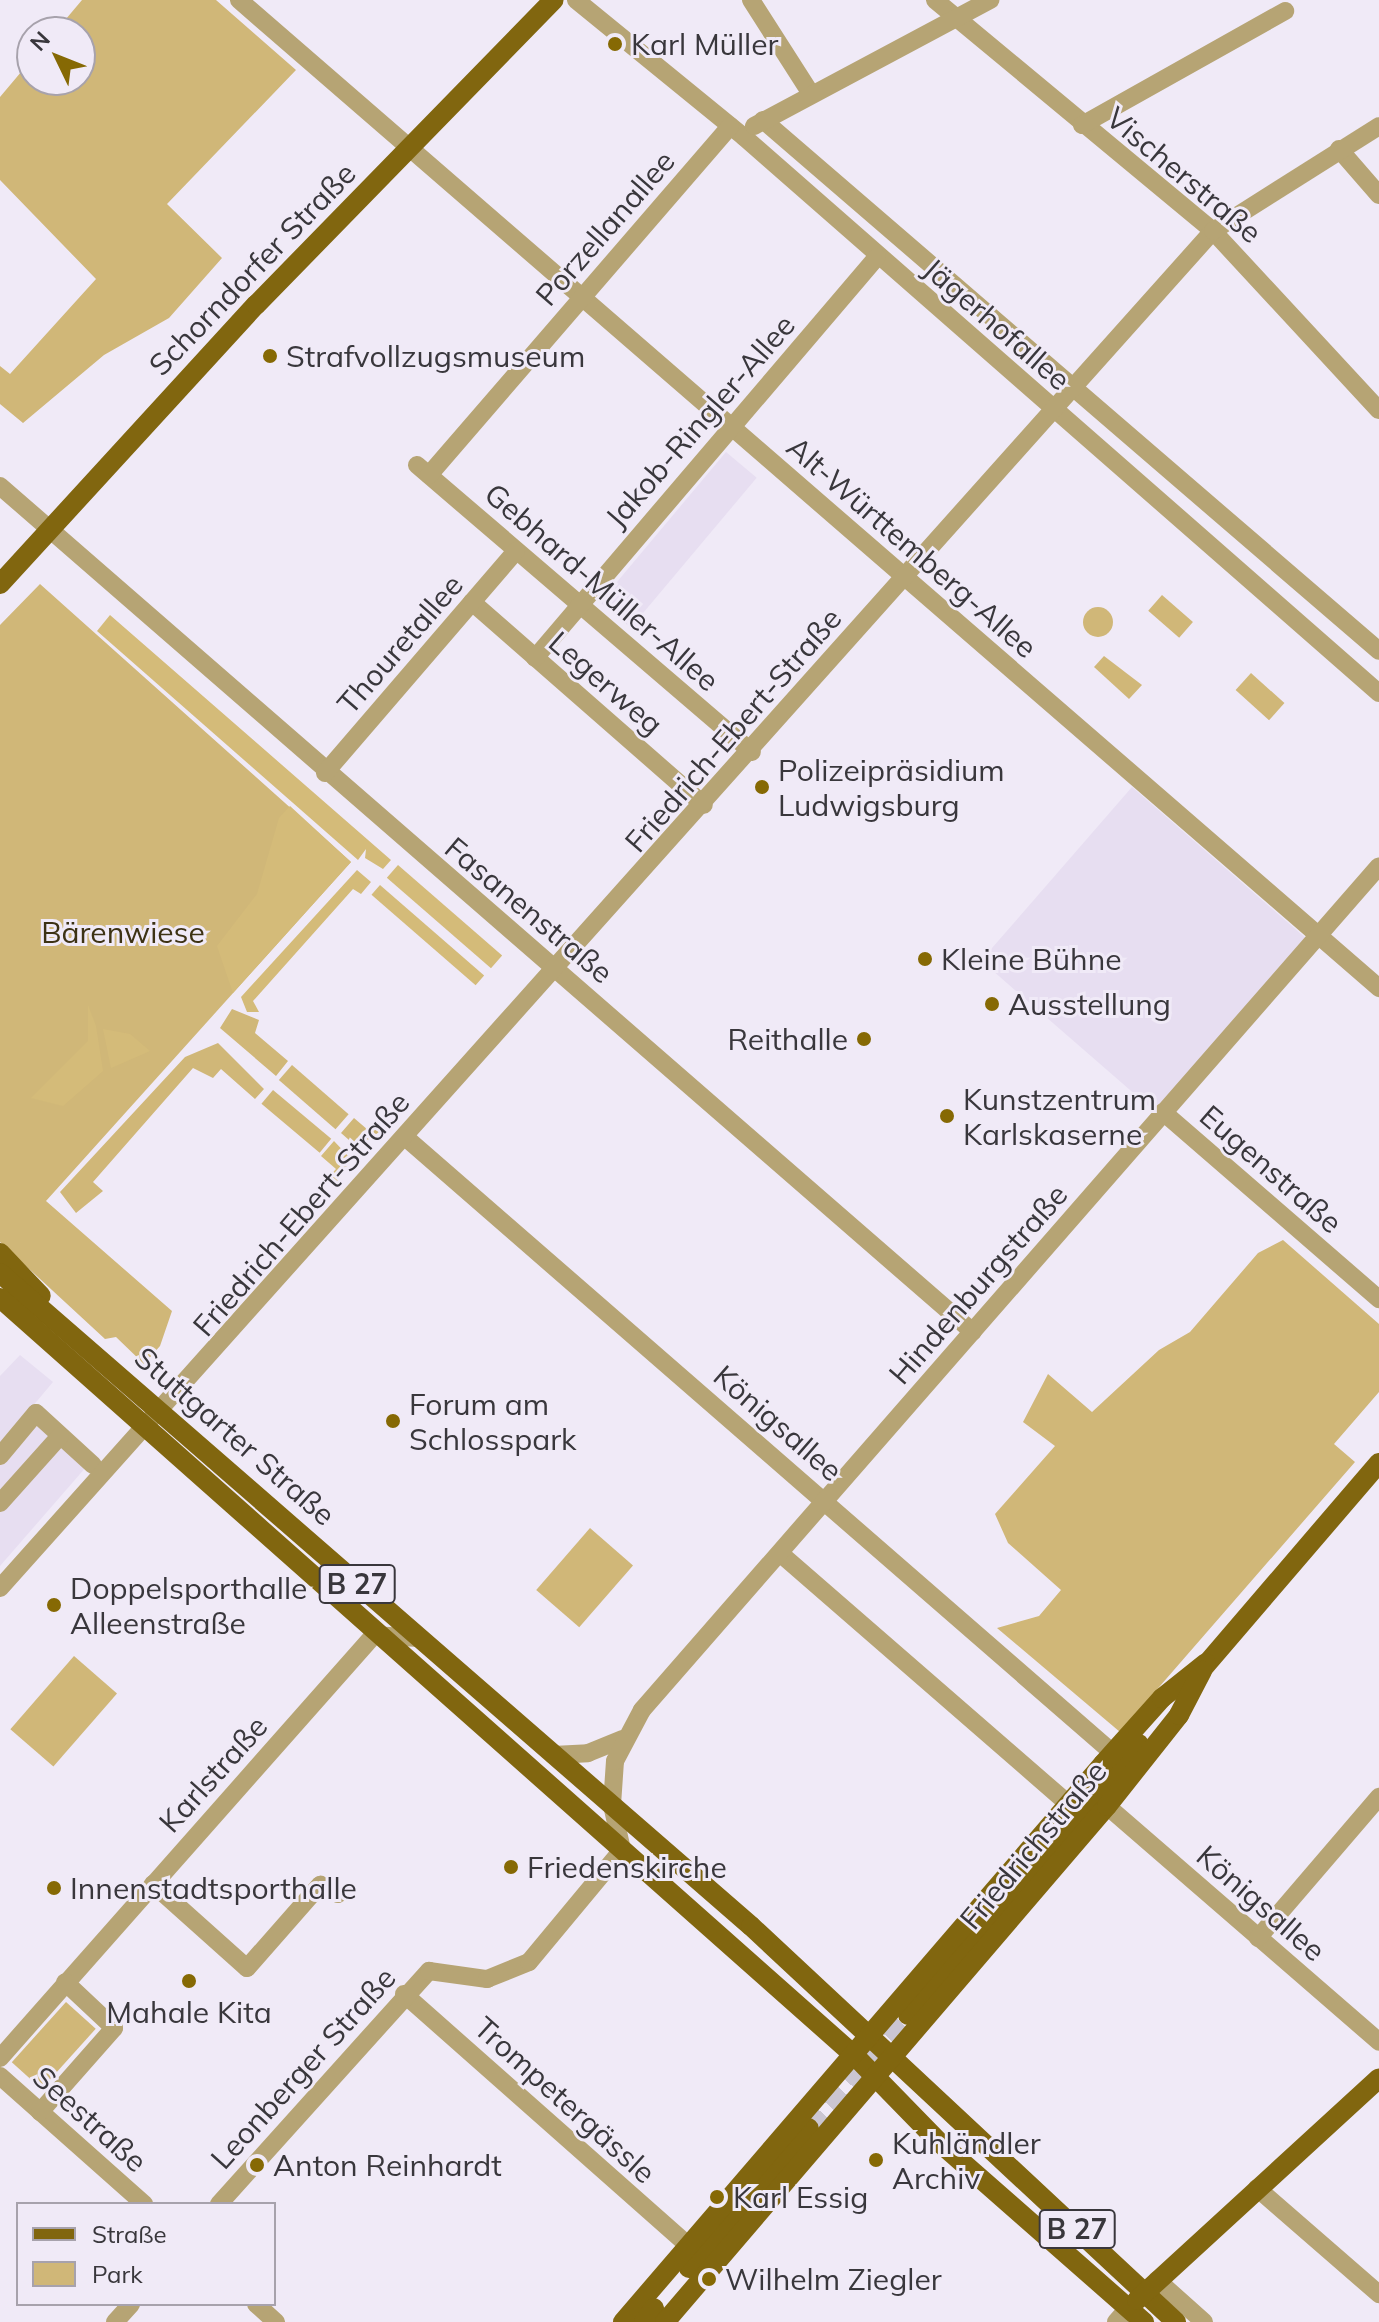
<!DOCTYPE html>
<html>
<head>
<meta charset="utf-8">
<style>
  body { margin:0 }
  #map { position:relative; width:1379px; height:2322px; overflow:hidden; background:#f0eaf7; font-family:Mulish,sans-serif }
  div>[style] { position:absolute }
  .built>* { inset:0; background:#e7def1; transform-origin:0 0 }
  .green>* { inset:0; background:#d0b778; transform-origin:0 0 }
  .round { border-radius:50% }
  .forest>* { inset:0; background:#d4bb79; transform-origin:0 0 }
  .major-tunnel>* { height:20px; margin-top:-10px; transform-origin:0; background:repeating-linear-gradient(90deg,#cbc6d2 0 20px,transparent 0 30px) }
  .minor>* { height:18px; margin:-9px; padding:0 9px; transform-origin:9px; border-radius:9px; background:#b6a474 }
  .major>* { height:20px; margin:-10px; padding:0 10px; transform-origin:10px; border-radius:10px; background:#81660f }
  .dots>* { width:22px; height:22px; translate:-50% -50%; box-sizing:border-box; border:4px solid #f0eaf7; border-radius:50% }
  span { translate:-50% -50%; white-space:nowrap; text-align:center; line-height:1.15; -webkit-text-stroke:6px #f0eaf7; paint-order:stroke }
  .shield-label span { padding:2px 6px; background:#f0eaf7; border:2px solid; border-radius:6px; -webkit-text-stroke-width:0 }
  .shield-label { font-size:28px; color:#39373c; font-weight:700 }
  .poi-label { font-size:30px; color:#39373c }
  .left { translate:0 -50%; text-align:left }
  .right { translate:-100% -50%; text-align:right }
  .street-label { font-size:30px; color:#39373c }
  .park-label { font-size:30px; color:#3d3214 }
  .legend { position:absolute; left:16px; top:2202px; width:260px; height:104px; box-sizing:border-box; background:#f0eaf7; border:2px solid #a7a2ac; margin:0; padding:10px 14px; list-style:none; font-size:24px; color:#39373c }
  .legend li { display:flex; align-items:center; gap:16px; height:40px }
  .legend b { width:40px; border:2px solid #a7a2ac }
  .north { position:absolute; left:16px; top:16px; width:80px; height:80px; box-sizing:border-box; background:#f0eaf7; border:2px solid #a7a2ac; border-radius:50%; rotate:313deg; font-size:22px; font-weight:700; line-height:32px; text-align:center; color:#39373c }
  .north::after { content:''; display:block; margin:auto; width:28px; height:36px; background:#866904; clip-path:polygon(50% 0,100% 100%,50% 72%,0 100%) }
</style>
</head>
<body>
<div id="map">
  <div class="built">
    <i style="left:726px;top:452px;width:40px;height:196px;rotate:40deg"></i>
    <i style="left:1132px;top:787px;width:232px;height:230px;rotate:41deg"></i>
    <i style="clip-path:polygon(20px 1355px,53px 1382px,0 1445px,0 1376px)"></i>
    <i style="clip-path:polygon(35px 1408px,93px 1459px,0 1566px,0 1448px)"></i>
  </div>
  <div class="green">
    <i style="clip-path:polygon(82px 0,216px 0,296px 70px,167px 204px,222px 258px,169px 318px,104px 355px,23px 423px,0 404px,0 366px,10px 374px,96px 279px,0 180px,0 97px,32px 59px,32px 80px,80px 80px,80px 32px,55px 32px)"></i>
    <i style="clip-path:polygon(40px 584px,351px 862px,46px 1201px,172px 1311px,160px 1346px,144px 1364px,116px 1337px,105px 1339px,0 1242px,0 625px)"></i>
    <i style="left:1162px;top:595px;width:41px;height:21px;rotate:41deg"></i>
    <i class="round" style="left:1083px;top:607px;width:30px;height:30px"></i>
    <i style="clip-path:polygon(1104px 656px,1142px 685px,1129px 699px,1094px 667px)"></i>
    <i style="left:1251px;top:673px;width:45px;height:23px;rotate:42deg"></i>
    <i style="clip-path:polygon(232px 1009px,259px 1020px,255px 1033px,288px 1061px,276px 1076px,220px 1028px)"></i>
    <i style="clip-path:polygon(218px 1043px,264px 1089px,255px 1099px,221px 1069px,213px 1078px,193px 1068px,93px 1182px,103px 1191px,76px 1213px,60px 1192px,185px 1057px)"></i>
    <i style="left:292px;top:1065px;width:75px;height:20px;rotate:41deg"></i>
    <i style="left:273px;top:1090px;width:76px;height:18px;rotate:40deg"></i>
    <i style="clip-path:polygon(354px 1118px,368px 1130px,376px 1122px,385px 1128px,357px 1147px,341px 1133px)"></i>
    <i style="clip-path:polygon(1283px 1240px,1379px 1324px,1379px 1392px,1334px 1444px,1355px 1462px,1120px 1732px,997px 1628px,1039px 1616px,1061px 1590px,1008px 1543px,995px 1514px,1055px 1446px,1023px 1422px,1048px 1374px,1092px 1412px,1159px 1350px,1190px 1332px,1258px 1253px)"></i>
    <i style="left:590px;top:1528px;width:57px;height:82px;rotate:41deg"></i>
    <i style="left:74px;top:1656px;width:57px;height:97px;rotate:41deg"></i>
    <i style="left:66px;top:2002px;width:40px;height:81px;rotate:42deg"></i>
  </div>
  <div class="forest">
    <i style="clip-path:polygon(110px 615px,391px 860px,383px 869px,365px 858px,366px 849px,358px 860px,97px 631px)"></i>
    <i style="clip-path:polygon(290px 806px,351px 862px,233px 993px,217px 946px,257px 894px,279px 818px)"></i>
    <i style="left:398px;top:865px;width:138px;height:17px;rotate:41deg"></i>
    <i style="clip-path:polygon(357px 870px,371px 882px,361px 894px,353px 889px,253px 1001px,259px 1012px,247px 1012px,241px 997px)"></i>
    <i style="left:380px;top:885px;width:138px;height:13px;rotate:41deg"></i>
    <i style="clip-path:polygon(88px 1005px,96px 1026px,103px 1071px,63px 1106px,31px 1098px,88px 1041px)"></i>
    <i style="clip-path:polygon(103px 1029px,130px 1034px,150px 1051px,111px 1068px)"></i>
    <i style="clip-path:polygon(334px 1141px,351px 1159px,336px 1184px,329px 1177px,336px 1169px,321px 1156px)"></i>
  </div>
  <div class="major-tunnel">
    <i style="left:809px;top:2128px;width:150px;rotate:-48.8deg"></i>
  </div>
  <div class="minor">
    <i style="left:239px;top:0;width:1509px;rotate:40.91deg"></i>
    <i style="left:576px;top:0;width:217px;rotate:39.2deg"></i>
    <i style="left:744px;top:137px;width:844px;rotate:41.21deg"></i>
    <i style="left:751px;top:0;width:112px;rotate:57.4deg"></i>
    <i style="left:935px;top:0;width:361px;rotate:39.7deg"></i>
    <i style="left:1213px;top:231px;width:244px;rotate:47.2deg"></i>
    <i style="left:763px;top:120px;width:813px;rotate:40.76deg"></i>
    <i style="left:1082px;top:125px;width:233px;rotate:-29.3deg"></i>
    <i style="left:754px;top:126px;width:268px;rotate:-28.1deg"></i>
    <i style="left:1339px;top:149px;width:61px;rotate:49deg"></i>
    <i style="left:417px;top:465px;width:441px;rotate:40.6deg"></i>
    <i style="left:429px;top:475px;width:461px;rotate:-49.2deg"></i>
    <i style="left:0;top:486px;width:1289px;rotate:41.01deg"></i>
    <i style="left:472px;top:602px;width:308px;rotate:41.2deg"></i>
    <i style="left:535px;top:658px;width:527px;rotate:-49.54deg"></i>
    <i style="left:325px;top:773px;width:293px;rotate:-49.3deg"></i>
    <i style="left:1163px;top:1112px;width:286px;rotate:40.9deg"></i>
    <i style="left:405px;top:1137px;width:938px;rotate:41.03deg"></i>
    <i style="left:0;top:1456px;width:56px;rotate:-50.1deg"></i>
    <i style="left:36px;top:1413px;width:77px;rotate:42.4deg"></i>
    <i style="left:0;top:1503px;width:90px;rotate:-48.2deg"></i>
    <i style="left:782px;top:1555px;width:379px;rotate:41deg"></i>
    <i style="left:0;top:1588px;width:1820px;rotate:-48.21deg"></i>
    <i style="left:1213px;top:231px;width:196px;rotate:-32.3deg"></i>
    <i style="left:553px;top:1755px;width:35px;rotate:-3deg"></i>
    <i style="left:588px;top:1753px;width:37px;rotate:-22deg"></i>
    <i style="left:1107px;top:1806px;width:360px;rotate:40.9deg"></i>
    <i style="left:153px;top:1884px;width:126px;rotate:41.8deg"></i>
    <i style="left:247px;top:1968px;width:111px;rotate:-48.7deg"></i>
    <i style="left:320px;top:1885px;width:20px;rotate:27deg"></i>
    <i style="left:1258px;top:1938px;width:186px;rotate:-49.4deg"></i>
    <i style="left:404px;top:1994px;width:380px;rotate:41.5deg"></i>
    <i style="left:0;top:2058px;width:565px;rotate:-48.52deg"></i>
    <i style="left:374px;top:1635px;width:44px;rotate:3.9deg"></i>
    <i style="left:0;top:2076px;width:193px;rotate:41.6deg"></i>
    <i style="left:40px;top:2112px;width:112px;rotate:-48.6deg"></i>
    <i style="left:114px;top:2028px;width:67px;rotate:-136.8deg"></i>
    <i style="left:1257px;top:2188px;width:162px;rotate:41deg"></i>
    <i style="left:219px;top:2204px;width:314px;rotate:-48deg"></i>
    <i style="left:429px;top:1971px;width:59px;rotate:7.9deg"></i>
    <i style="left:487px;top:1979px;width:45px;rotate:-22deg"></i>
    <i style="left:529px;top:1962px;width:146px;rotate:-50.3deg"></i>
    <i style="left:622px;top:1850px;width:46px;rotate:-102.5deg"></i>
    <i style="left:612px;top:1805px;width:44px;rotate:-86.1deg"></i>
    <i style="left:615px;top:1761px;width:58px;rotate:-62.1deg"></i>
    <i style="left:642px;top:1710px;width:1120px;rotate:-48.87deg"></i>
    <i style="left:1157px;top:2280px;width:63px;rotate:41.8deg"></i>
    <i style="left:256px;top:2304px;width:27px;rotate:42deg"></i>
    <i style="left:115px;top:2322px;width:24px;rotate:-48deg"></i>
    <i style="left:1116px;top:2322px;width:18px;rotate:-49deg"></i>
  </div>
  <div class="major">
    <i style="left:0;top:584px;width:379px;rotate:-47.5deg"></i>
    <i style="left:256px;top:305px;width:426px;rotate:-45.7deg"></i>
    <i style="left:0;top:1253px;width:59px;rotate:46.4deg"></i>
    <i style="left:0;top:1273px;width:995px;rotate:41.01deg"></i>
    <i style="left:751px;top:1926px;width:581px;rotate:42.98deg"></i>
    <i style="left:0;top:1298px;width:1144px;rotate:41.56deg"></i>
    <i style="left:856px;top:2057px;width:119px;rotate:45.7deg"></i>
    <i style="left:939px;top:2142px;width:273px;rotate:41.3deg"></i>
    <i style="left:1198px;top:1674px;width:278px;rotate:-49.4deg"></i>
    <i style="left:908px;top:2015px;width:356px;rotate:-49.6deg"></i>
    <i style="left:689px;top:2268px;width:184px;rotate:-49.4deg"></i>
    <i style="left:1137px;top:2300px;width:328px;rotate:-42.5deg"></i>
    <i style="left:623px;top:2322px;width:736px;rotate:-49.3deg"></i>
    <i style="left:1103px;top:1764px;width:89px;rotate:-48.2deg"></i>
    <i style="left:1162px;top:1698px;width:56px;rotate:-38.5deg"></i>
    <i style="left:644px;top:2322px;width:17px;rotate:-54deg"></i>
    <i style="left:665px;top:2322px;width:679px;rotate:-49.42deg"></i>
    <i style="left:1107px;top:1806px;width:116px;rotate:-51.6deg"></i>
    <i style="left:1179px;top:1715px;width:50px;rotate:-62.4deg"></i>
  </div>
  <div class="dots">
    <i style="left:615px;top:44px;background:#866904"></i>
    <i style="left:270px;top:356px;background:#866904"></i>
    <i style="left:762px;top:787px;background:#866904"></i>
    <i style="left:925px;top:959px;background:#866904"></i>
    <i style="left:992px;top:1004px;background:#866904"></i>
    <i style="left:864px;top:1039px;background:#866904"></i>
    <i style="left:947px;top:1116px;background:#866904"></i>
    <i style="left:393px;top:1421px;background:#866904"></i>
    <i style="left:54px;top:1605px;background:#866904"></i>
    <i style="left:511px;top:1867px;background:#866904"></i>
    <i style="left:54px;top:1888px;background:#866904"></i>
    <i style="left:189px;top:1981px;background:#866904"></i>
    <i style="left:876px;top:2160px;background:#866904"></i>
    <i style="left:257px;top:2165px;background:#866904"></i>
    <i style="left:717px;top:2197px;background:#866904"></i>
    <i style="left:709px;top:2279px;background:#866904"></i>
  </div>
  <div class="shield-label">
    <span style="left:357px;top:1584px">B 27</span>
    <span style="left:1077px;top:2229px">B 27</span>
  </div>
  <div class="poi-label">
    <span class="left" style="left:631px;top:44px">Karl Müller</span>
    <span class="left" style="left:286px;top:356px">Strafvollzugsmuseum</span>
    <span class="left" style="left:778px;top:787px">Polizeipräsidium<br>Ludwigsburg</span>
    <span class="left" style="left:941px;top:959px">Kleine Bühne</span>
    <span class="left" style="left:1008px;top:1004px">Ausstellung</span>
    <span class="right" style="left:848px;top:1039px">Reithalle</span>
    <span class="left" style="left:963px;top:1116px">Kunstzentrum<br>Karlskaserne</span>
    <span class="left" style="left:409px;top:1421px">Forum am<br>Schlosspark</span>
    <span class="left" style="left:70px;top:1605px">Doppelsporthalle<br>Alleenstraße</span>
    <span class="left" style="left:527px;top:1867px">Friedenskirche</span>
    <span class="left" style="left:70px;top:1888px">Innenstadtsporthalle</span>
    <span style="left:189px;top:2012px">Mahale Kita</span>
    <span class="left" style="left:892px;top:2160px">Kuhländler<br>Archiv</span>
    <span class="left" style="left:273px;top:2165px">Anton Reinhardt</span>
    <span class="left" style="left:733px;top:2197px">Karl Essig</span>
    <span class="left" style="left:725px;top:2279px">Wilhelm Ziegler</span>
  </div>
  <div class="street-label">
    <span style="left:1184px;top:175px;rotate:40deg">Vischerstraße</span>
    <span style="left:605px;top:228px;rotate:-49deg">Porzellanallee</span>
    <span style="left:252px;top:269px;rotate:-46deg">Schorndorfer Straße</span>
    <span style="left:997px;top:324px;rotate:41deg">Jägerhofallee</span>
    <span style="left:700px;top:421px;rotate:-49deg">Jakob-Ringler-Allee</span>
    <span style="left:912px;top:547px;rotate:41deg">Alt-Württemberg-Allee</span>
    <span style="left:602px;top:587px;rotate:41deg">Gebhard-Müller-Allee</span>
    <span style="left:400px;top:644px;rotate:-49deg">Thouretallee</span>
    <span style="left:606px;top:683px;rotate:41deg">Legerweg</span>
    <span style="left:733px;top:730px;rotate:-49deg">Friedrich-Ebert-Straße</span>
    <span style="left:529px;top:910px;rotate:40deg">Fasanenstraße</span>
    <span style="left:1271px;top:1169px;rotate:41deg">Eugenstraße</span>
    <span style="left:301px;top:1214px;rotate:-49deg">Friedrich-Ebert-Straße</span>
    <span style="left:978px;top:1284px;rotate:-49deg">Hindenburgstraße</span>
    <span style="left:778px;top:1423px;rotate:41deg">Königsallee</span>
    <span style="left:235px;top:1436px;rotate:41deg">Stuttgarter Straße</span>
    <span style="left:213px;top:1774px;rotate:-48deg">Karlstraße</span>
    <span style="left:1033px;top:1845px;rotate:-50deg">Friedrichstraße</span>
    <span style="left:1261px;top:1903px;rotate:41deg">Königsallee</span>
    <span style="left:303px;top:2068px;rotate:-48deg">Leonberger Straße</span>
    <span style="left:565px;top:2100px;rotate:42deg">Trompetergässle</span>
    <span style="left:90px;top:2119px;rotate:42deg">Seestraße</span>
  </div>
  <div class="park-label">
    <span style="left:123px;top:932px">Bärenwiese</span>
  </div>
  <ul class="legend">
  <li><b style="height:10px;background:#81660f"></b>Straße</li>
  <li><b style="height:22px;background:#d0b778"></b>Park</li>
  </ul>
  <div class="north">N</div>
</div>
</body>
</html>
